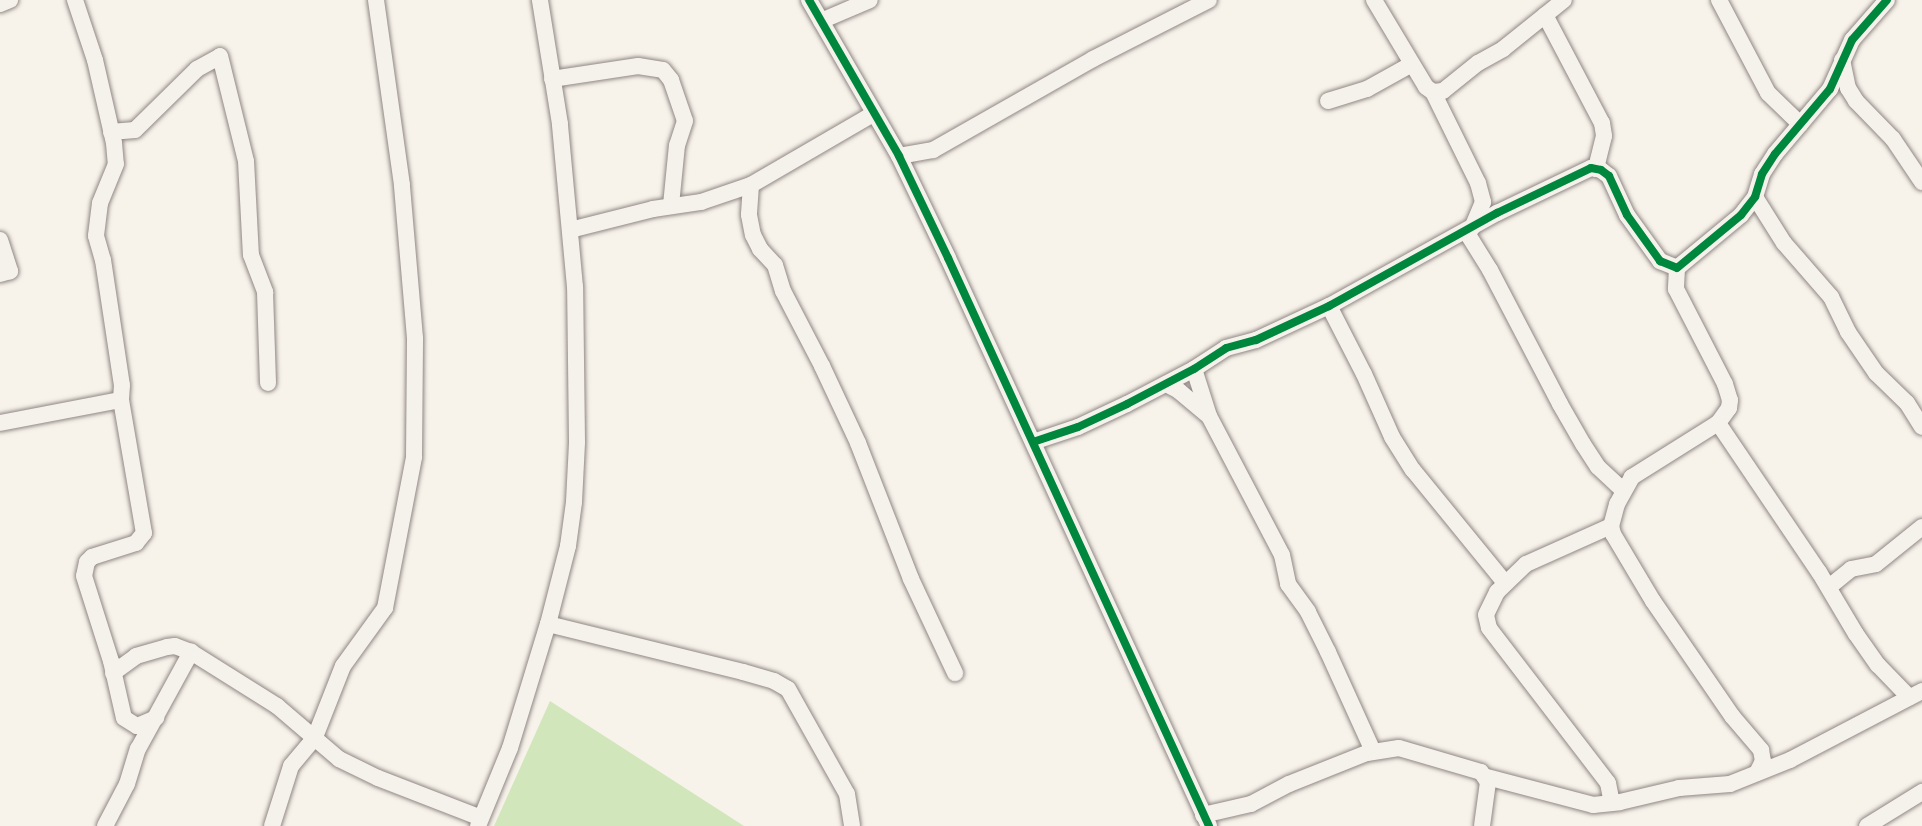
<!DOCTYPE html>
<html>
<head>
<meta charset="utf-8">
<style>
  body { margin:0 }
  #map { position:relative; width:1922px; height:826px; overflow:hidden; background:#f7f3ea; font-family:Pangolin,sans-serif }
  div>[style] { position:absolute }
  .green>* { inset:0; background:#d2e6bc }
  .roads { filter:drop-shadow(0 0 2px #908684) drop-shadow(0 0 2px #908684) }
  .minor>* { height:16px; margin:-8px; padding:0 8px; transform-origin:8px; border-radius:8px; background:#f5f2ec }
  .cycleway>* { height:8px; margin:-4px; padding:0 4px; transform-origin:4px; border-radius:4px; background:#00873e }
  span { translate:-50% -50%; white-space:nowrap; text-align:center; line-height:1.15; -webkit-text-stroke:6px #fcf5e5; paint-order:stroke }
</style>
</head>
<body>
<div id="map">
  <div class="green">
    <i style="clip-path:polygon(550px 701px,744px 826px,494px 826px)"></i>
  </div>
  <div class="roads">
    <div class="minor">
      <i style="left:75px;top:0;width:63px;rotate:71.6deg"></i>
      <i style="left:95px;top:60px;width:85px;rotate:77.1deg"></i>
      <i style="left:114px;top:143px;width:21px;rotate:85deg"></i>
      <i style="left:116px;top:164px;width:42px;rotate:112.3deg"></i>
      <i style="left:100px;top:203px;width:33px;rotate:97deg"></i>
      <i style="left:96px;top:236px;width:25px;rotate:74deg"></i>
      <i style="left:103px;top:260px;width:126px;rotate:81.4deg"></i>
      <i style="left:122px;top:385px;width:15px;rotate:94deg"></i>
      <i style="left:121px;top:400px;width:135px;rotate:80.2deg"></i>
      <i style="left:144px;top:533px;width:13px;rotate:129deg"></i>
      <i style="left:136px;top:543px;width:46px;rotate:162.3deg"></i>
      <i style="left:92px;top:557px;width:7px;rotate:135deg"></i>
      <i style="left:87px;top:562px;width:14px;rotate:102deg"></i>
      <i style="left:84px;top:576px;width:89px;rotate:72.4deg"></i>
      <i style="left:111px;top:661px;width:58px;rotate:77.2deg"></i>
      <i style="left:124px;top:718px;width:15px;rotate:32deg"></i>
      <i style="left:137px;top:726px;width:21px;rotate:-23deg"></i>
      <i style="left:809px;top:0;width:180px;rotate:60deg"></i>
      <i style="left:899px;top:156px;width:113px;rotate:64.3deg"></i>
      <i style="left:948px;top:258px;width:625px;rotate:65.32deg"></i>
      <i style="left:1374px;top:0;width:101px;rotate:59.1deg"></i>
      <i style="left:1426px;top:87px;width:9px;rotate:36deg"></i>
      <i style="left:1433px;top:92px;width:102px;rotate:63.7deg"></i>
      <i style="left:1478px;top:183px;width:20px;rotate:75deg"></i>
      <i style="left:1483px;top:202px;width:28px;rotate:113deg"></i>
      <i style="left:1719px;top:0;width:105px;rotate:62.2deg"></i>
      <i style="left:1768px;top:93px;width:45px;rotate:44.1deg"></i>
      <i style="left:0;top:4px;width:11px;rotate:-22deg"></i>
      <i style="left:1545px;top:15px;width:122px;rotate:62.2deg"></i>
      <i style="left:1602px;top:123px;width:13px;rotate:81deg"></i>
      <i style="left:1604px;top:136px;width:34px;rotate:104deg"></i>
      <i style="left:821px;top:21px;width:53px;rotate:-23.2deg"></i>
      <i style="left:1842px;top:60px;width:29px;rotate:78deg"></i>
      <i style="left:1848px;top:88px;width:15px;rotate:58deg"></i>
      <i style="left:1856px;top:101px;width:53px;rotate:45.8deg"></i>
      <i style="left:1893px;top:139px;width:52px;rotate:56deg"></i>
      <i style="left:552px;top:79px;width:87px;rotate:-8.6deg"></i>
      <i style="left:638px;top:66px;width:25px;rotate:9deg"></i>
      <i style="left:663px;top:70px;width:13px;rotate:51deg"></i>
      <i style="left:671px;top:80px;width:43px;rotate:71.1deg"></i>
      <i style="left:685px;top:121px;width:25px;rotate:108deg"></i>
      <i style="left:677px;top:145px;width:60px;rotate:95.7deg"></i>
      <i style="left:1433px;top:92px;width:10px;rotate:-6deg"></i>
      <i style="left:1443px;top:91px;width:45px;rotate:-38.7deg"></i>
      <i style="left:1478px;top:63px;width:29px;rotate:-29deg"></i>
      <i style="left:1503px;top:49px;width:78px;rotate:-38.8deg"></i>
      <i style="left:1328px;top:101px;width:41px;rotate:-17.1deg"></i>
      <i style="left:1367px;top:89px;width:51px;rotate:-29.1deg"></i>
      <i style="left:111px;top:132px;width:24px;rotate:-5deg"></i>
      <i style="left:135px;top:130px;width:87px;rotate:-44.5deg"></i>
      <i style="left:197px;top:69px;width:26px;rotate:-29deg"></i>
      <i style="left:220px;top:56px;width:108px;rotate:76.1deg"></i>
      <i style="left:246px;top:161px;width:94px;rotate:87deg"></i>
      <i style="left:251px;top:255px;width:40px;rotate:69deg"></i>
      <i style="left:265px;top:292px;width:91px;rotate:88.1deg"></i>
      <i style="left:899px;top:156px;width:35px;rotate:-10deg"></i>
      <i style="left:933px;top:150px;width:184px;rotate:-29.6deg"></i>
      <i style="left:1093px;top:59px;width:130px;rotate:-27deg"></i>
      <i style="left:751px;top:185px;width:30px;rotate:94deg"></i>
      <i style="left:749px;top:215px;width:20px;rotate:79deg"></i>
      <i style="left:753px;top:235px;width:16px;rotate:63deg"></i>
      <i style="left:760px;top:249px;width:22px;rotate:47deg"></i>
      <i style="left:775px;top:265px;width:27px;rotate:73deg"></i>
      <i style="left:783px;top:291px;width:85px;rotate:62.5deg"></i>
      <i style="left:822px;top:366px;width:85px;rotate:64.9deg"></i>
      <i style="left:858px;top:443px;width:146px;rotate:68.7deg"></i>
      <i style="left:911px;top:579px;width:104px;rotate:64.9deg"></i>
      <i style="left:1755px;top:197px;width:54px;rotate:57.8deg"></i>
      <i style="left:1784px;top:243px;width:72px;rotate:49deg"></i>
      <i style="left:1831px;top:297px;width:39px;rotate:64deg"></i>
      <i style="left:1848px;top:332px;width:50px;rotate:55.7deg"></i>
      <i style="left:1876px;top:373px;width:43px;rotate:44.1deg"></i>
      <i style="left:1907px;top:403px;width:28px;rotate:58deg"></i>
      <i style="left:570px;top:230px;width:86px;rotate:-14.2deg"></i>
      <i style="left:653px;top:209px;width:49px;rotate:-8.3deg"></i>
      <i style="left:701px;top:202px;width:53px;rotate:-18.8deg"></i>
      <i style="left:751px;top:185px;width:141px;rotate:-30.2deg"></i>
      <i style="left:1467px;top:233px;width:44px;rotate:58.1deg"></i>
      <i style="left:1490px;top:270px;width:151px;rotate:62.4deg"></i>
      <i style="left:1560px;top:404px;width:46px;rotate:60.1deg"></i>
      <i style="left:1583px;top:444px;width:27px;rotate:57deg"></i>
      <i style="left:1598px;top:467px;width:34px;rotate:43deg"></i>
      <i style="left:0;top:240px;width:33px;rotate:72deg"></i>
      <i style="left:10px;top:271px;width:10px;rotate:163deg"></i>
      <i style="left:1677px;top:268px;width:21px;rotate:93deg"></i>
      <i style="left:1676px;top:289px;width:107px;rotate:62.7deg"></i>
      <i style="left:1725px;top:384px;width:17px;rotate:73deg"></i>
      <i style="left:1730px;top:400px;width:8px;rotate:97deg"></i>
      <i style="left:1729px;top:408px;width:19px;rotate:126deg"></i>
      <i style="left:1718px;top:423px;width:102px;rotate:147.9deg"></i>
      <i style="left:1632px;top:477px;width:31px;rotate:119deg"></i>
      <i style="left:1617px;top:504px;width:23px;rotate:105deg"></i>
      <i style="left:1611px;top:526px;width:8px;rotate:76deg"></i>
      <i style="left:1613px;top:534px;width:78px;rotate:59.2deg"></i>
      <i style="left:1653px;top:601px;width:140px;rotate:55.5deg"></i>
      <i style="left:1732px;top:716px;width:45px;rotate:49.5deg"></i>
      <i style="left:1761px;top:750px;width:11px;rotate:80deg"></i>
      <i style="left:1763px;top:761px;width:13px;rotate:117deg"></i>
      <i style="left:1329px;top:306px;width:76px;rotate:62.8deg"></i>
      <i style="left:1364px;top:374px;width:69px;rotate:66deg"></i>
      <i style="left:1392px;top:437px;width:39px;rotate:58deg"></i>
      <i style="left:1413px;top:470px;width:146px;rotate:50.8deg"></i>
      <i style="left:1194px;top:369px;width:49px;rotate:72.3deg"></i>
      <i style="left:1209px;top:416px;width:157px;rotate:62.3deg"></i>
      <i style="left:1282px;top:555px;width:30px;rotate:78deg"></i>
      <i style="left:1288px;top:584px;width:34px;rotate:54deg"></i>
      <i style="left:1308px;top:612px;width:45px;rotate:63.4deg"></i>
      <i style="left:1328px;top:652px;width:109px;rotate:65.6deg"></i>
      <i style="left:1166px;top:384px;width:15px;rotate:28deg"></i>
      <i style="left:1179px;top:391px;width:39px;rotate:40deg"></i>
      <i style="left:0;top:423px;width:123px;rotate:-10.8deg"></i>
      <i style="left:1718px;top:423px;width:180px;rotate:55.9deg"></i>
      <i style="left:1819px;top:572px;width:72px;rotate:59.2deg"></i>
      <i style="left:1856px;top:634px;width:38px;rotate:55deg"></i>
      <i style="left:1878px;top:665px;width:45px;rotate:45.9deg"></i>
      <i style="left:1033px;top:442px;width:47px;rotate:-18.4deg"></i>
      <i style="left:1078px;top:427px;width:54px;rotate:-25.1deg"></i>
      <i style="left:1127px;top:404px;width:76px;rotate:-27.6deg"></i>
      <i style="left:1194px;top:369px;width:38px;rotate:-33deg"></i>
      <i style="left:1226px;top:348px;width:31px;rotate:-15deg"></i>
      <i style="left:1256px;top:340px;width:81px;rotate:-25deg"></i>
      <i style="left:1329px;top:306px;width:192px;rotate:-29deg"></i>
      <i style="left:1497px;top:213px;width:104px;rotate:-25.6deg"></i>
      <i style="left:1591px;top:168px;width:10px;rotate:11deg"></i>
      <i style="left:1601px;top:170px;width:10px;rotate:37deg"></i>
      <i style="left:1609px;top:176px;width:43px;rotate:65.2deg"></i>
      <i style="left:1627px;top:215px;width:57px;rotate:54.3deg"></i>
      <i style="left:1660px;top:261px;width:18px;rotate:22deg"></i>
      <i style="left:1677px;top:268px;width:83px;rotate:-39.6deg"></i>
      <i style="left:1741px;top:215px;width:23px;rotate:-52deg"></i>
      <i style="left:1755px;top:197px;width:24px;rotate:-73deg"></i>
      <i style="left:1762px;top:174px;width:24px;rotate:-57deg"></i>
      <i style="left:1775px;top:154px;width:85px;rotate:-49.8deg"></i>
      <i style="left:1830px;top:89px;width:54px;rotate:-65.8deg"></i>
      <i style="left:1852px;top:40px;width:53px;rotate:-48.8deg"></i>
      <i style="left:1611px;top:526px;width:93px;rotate:155.9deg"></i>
      <i style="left:1526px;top:564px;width:40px;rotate:136deg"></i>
      <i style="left:1497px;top:592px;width:25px;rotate:116deg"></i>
      <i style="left:1486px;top:615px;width:13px;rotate:77deg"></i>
      <i style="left:1489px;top:628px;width:195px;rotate:52.5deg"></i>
      <i style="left:1608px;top:783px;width:20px;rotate:79deg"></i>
      <i style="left:1829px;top:587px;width:28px;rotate:-39deg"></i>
      <i style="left:1851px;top:569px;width:25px;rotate:-11deg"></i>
      <i style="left:1876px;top:564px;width:59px;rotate:-38.8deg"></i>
      <i style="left:548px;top:624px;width:201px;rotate:13.8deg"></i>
      <i style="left:743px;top:672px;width:32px;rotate:16deg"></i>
      <i style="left:774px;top:681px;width:16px;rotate:30deg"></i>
      <i style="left:788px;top:689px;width:120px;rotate:60.7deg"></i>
      <i style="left:847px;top:794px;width:32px;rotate:81deg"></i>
      <i style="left:113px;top:673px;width:29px;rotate:-36deg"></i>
      <i style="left:136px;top:656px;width:32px;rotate:-16deg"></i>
      <i style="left:167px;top:647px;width:8px;rotate:-7deg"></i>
      <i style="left:175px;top:646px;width:17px;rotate:21deg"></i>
      <i style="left:191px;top:652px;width:102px;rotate:32.1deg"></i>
      <i style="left:277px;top:706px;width:82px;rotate:40.5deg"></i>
      <i style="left:339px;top:759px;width:43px;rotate:26deg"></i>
      <i style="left:378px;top:778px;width:110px;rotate:21.2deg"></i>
      <i style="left:1487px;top:777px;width:110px;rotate:14.8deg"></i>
      <i style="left:1593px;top:805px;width:27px;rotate:-6deg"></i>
      <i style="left:1620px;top:802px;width:61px;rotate:-13.3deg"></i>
      <i style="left:1679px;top:788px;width:51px;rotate:-4.5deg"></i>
      <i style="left:1730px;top:784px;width:65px;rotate:-21.8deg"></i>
      <i style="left:1790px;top:760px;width:149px;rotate:-27.6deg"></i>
      <i style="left:1203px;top:815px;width:49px;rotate:-12.9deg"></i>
      <i style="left:1251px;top:804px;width:43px;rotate:-27.8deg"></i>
      <i style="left:1289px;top:784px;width:84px;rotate:-21.7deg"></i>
      <i style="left:1367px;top:753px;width:32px;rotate:-9deg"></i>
      <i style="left:1399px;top:748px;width:85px;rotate:16.3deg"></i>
      <i style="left:1481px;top:772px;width:12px;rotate:55deg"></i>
      <i style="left:1488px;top:782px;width:44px;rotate:97.8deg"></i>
      <i style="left:105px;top:826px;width:47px;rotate:-62.4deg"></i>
      <i style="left:127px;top:784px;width:37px;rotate:-73deg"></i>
      <i style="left:138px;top:749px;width:111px;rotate:-61.3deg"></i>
      <i style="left:272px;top:826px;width:63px;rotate:-72.4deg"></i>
      <i style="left:291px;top:766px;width:38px;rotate:-50deg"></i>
      <i style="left:315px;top:737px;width:76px;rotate:-68.5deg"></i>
      <i style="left:343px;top:666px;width:72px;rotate:-54.1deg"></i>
      <i style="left:385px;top:608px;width:154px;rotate:-79.1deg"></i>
      <i style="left:414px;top:457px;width:119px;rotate:-89.5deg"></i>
      <i style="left:415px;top:338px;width:154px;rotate:-94.9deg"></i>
      <i style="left:402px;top:185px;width:187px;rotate:-98deg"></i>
      <i style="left:478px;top:826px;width:84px;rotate:-67.7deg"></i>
      <i style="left:510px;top:748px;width:130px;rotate:-73deg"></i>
      <i style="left:548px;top:624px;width:81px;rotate:-75.6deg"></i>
      <i style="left:568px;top:546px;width:44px;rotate:-82.2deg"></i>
      <i style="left:574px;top:502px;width:60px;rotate:-87.1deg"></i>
      <i style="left:577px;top:442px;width:155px;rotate:-90.7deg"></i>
      <i style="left:575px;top:287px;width:164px;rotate:-95.3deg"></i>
      <i style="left:560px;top:124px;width:126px;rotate:-99.2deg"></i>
      <i style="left:1867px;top:826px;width:65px;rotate:-31.7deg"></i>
    </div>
  </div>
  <div class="cycleway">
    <i style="left:809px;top:0;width:180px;rotate:60deg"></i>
    <i style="left:899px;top:156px;width:113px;rotate:64.3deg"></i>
    <i style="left:948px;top:258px;width:625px;rotate:65.32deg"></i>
    <i style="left:1033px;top:442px;width:47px;rotate:-18.4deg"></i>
    <i style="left:1078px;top:427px;width:54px;rotate:-25.1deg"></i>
    <i style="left:1127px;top:404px;width:76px;rotate:-27.6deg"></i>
    <i style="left:1194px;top:369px;width:38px;rotate:-33deg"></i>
    <i style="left:1226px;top:348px;width:31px;rotate:-15deg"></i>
    <i style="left:1256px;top:340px;width:81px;rotate:-25deg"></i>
    <i style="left:1329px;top:306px;width:192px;rotate:-29deg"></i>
    <i style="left:1497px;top:213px;width:104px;rotate:-25.6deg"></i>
    <i style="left:1591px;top:168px;width:10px;rotate:11deg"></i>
    <i style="left:1601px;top:170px;width:10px;rotate:37deg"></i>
    <i style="left:1609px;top:176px;width:43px;rotate:65.2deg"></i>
    <i style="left:1627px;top:215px;width:57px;rotate:54.3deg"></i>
    <i style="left:1660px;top:261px;width:18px;rotate:22deg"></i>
    <i style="left:1677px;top:268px;width:83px;rotate:-39.6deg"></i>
    <i style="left:1741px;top:215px;width:23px;rotate:-52deg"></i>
    <i style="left:1755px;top:197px;width:24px;rotate:-73deg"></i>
    <i style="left:1762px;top:174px;width:24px;rotate:-57deg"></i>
    <i style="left:1775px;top:154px;width:85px;rotate:-49.8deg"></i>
    <i style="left:1830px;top:89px;width:54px;rotate:-65.8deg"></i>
    <i style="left:1852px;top:40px;width:53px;rotate:-48.8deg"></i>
  </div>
</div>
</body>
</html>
